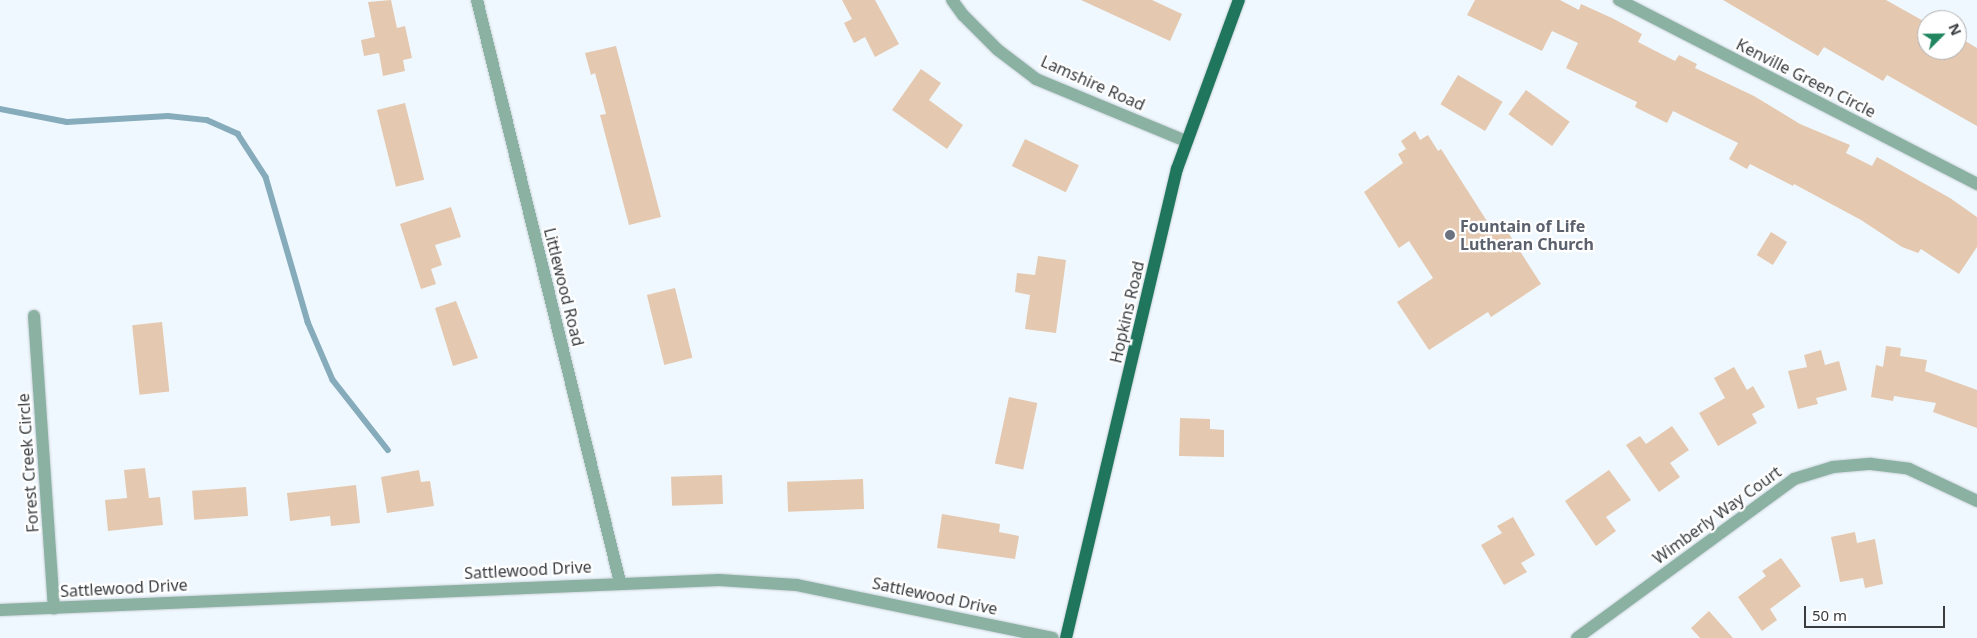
<!DOCTYPE html>
<html>
<head>
<meta charset="utf-8">
<style>
  body { margin:0 }
  #map { position:relative; width:1977px; height:638px; overflow:hidden; background:#f0f8ff; font-family:"Noto Sans",sans-serif }
  div>[style] { position:absolute }
  .stream>* { height:5.5px; margin:-2.75px; padding:0 2.75px; transform-origin:2.75px; border-radius:2.75px; background:#86acbb }
  .building>* { inset:0; background:#e4c8af; transform-origin:0 0 }
  .roads { filter:drop-shadow(0 0 1px #cbd3d9) drop-shadow(0 0 1px #cbd3d9) }
  .minor>* { height:12px; margin:-6px; padding:0 6px; transform-origin:6px; border-radius:6px; background:#8ab1a2 }
  .major>* { height:12px; margin:-6px; padding:0 6px; transform-origin:6px; border-radius:6px; background:#1f765c }
  .dots>* { width:14px; height:14px; translate:-50% -50%; box-sizing:border-box; border:2px solid #fff; border-radius:50% }
  span { translate:-50% -50%; white-space:nowrap; text-align:center; line-height:1.15; -webkit-text-stroke:4.5px #fff; paint-order:stroke }
  .street-label { font-size:16px; color:#393d40 }
  .worship-label { font-size:16px; color:#5b616d; font-weight:700 }
  .left { translate:0 -50%; text-align:left }
  .north { position:absolute; left:1917px; top:10px; width:50px; height:50px; box-sizing:border-box; background:#fff; border:1px solid #b0b1b3; border-radius:50%; rotate:67deg; font-size:14px; font-weight:700; line-height:20px; text-align:center; color:#393d40 }
  .north::after { content:''; display:block; margin:auto; width:18px; height:22px; background:#218660; clip-path:polygon(50% 0,100% 100%,50% 72%,0 100%) }
  .scale { position:absolute; left:1804px; top:606px; width:141px; height:22px; box-sizing:border-box; border:2px solid #393d40; border-top:0; padding-left:6px; font-size:15px; line-height:18px; white-space:nowrap; color:#393d40; -webkit-text-stroke:4px #fff; paint-order:stroke }
</style>
</head>
<body>
<div id="map">
  <div class="stream">
    <i style="left:0;top:109px;width:68px;rotate:11deg"></i>
    <i style="left:67px;top:122px;width:101px;rotate:-3.4deg"></i>
    <i style="left:168px;top:116px;width:39px;rotate:6deg"></i>
    <i style="left:207px;top:120px;width:34px;rotate:24deg"></i>
    <i style="left:238px;top:134px;width:51px;rotate:56.9deg"></i>
    <i style="left:266px;top:177px;width:151px;rotate:73.8deg"></i>
    <i style="left:308px;top:322px;width:63px;rotate:66.7deg"></i>
    <i style="left:333px;top:380px;width:89px;rotate:51.8deg"></i>
  </div>
  <div class="building">
    <i style="clip-path:polygon(391px 0,397px 28px,405px 26px,412px 58px,403px 60px,405px 71px,383px 76px,379px 53px,364px 56px,361px 40px,375px 37px,368px 2px)"></i>
    <i style="clip-path:polygon(842px 0,875px 0,899px 44px,875px 57px,865px 37px,854px 43px,844px 23px,852px 19px)"></i>
    <i style="clip-path:polygon(1081px 0,1152px 0,1182px 14px,1170px 41px)"></i>
    <i style="clip-path:polygon(1475px 0,1560px 0,1579px 10px,1581px 4px,1612px 18px,1642px 34px,1638px 42px,1675px 61px,1679px 55px,1697px 64px,1695px 68px,1754px 96px,1800px 124px,1850px 145px,1846px 153px,1872px 166px,1877px 157px,1950px 198px,1977px 217px,1977px 247px,1959px 274px,1921px 249px,1918px 253px,1902px 247px,1861px 220px,1794px 184px,1793px 186px,1750px 164px,1747px 169px,1729px 159px,1738px 143px,1673px 111px,1667px 123px,1635px 107px,1637px 102px,1566px 68px,1578px 43px,1552px 31px,1542px 51px,1467px 15px)"></i>
    <i style="clip-path:polygon(1723px 0,1886px 0,1927px 23px,1927px 50px,1957px 50px,1957px 36px,1977px 48px,1977px 126px,1887px 75px,1883px 81px,1824px 47px,1818px 56px)"></i>
    <i style="clip-path:polygon(616px 46px,661px 217px,629px 225px,600px 115px,606px 114px,595px 73px,591px 75px,585px 53px)"></i>
    <i style="clip-path:polygon(921px 69px,941px 83px,929px 100px,963px 125px,947px 149px,892px 110px)"></i>
    <i style="left:1458px;top:75px;width:52px;height:34px;rotate:31deg"></i>
    <i style="left:1526px;top:90px;width:54px;height:30px;rotate:36deg"></i>
    <i style="left:405px;top:103px;width:79px;height:29px;rotate:76deg"></i>
    <i style="clip-path:polygon(1415px 131px,1420px 140px,1428px 135px,1438px 151px,1441px 149px,1492px 229px,1502px 223px,1541px 284px,1491px 317px,1488px 312px,1429px 350px,1397px 302px,1433px 278px,1409px 241px,1399px 248px,1364px 192px,1403px 163px,1398px 154px,1406px 149px,1401px 141px)"></i>
    <i style="left:1025px;top:139px;width:60px;height:30px;rotate:26deg"></i>
    <i style="clip-path:polygon(451px 207px,461px 237px,435px 245px,442px 265px,431px 269px,436px 284px,421px 289px,400px 224px)"></i>
    <i style="left:1771px;top:232px;width:19px;height:27px;rotate:32deg"></i>
    <i style="clip-path:polygon(1038px 256px,1066px 260px,1056px 333px,1025px 329px,1030px 295px,1015px 292px,1017px 273px,1035px 275px)"></i>
    <i style="left:675px;top:288px;width:72px;height:29px;rotate:76deg"></i>
    <i style="clip-path:polygon(456px 301px,478px 358px,453px 366px,435px 308px)"></i>
    <i style="left:162px;top:322px;width:70px;height:30px;rotate:84deg"></i>
    <i style="clip-path:polygon(1886px 346px,1901px 348px,1900px 356px,1927px 360px,1925px 371px,1977px 390px,1977px 428px,1933px 412px,1936px 403px,1894px 396px,1893px 401px,1871px 397px,1876px 365px,1883px 367px)"></i>
    <i style="clip-path:polygon(1821px 350px,1825px 365px,1839px 361px,1847px 390px,1816px 398px,1818px 404px,1798px 409px,1788px 371px,1807px 367px,1804px 355px)"></i>
    <i style="clip-path:polygon(1734px 367px,1747px 390px,1753px 386px,1765px 407px,1752px 414px,1757px 423px,1718px 446px,1699px 413px,1725px 398px,1714px 378px)"></i>
    <i style="left:1009px;top:397px;width:29px;height:68px;rotate:12deg"></i>
    <i style="clip-path:polygon(1180px 418px,1210px 419px,1210px 429px,1224px 430px,1224px 457px,1179px 456px)"></i>
    <i style="clip-path:polygon(1672px 426px,1689px 450px,1670px 463px,1680px 477px,1659px 492px,1626px 445px,1640px 436px,1646px 444px)"></i>
    <i style="clip-path:polygon(145px 468px,149px 498px,160px 497px,163px 525px,108px 531px,105px 500px,127px 498px,124px 470px)"></i>
    <i style="clip-path:polygon(419px 470px,421px 482px,430px 481px,434px 506px,387px 513px,381px 477px)"></i>
    <i style="clip-path:polygon(1609px 470px,1631px 500px,1606px 517px,1616px 531px,1596px 546px,1565px 501px)"></i>
    <i style="left:722px;top:475px;width:29px;height:51px;rotate:88deg"></i>
    <i style="left:863px;top:479px;width:30px;height:76px;rotate:88deg"></i>
    <i style="clip-path:polygon(356px 485px,360px 523px,331px 526px,330px 516px,290px 521px,287px 493px)"></i>
    <i style="left:246px;top:487px;width:29px;height:54px;rotate:86deg"></i>
    <i style="clip-path:polygon(942px 514px,1000px 524px,999px 532px,1019px 536px,1015px 559px,937px 548px)"></i>
    <i style="clip-path:polygon(1513px 517px,1535px 555px,1521px 563px,1527px 572px,1504px 585px,1481px 545px,1502px 533px,1497px 526px)"></i>
    <i style="clip-path:polygon(1855px 532px,1857px 543px,1875px 539px,1883px 584px,1865px 588px,1863px 578px,1840px 582px,1831px 537px)"></i>
    <i style="clip-path:polygon(1781px 558px,1801px 586px,1770px 609px,1777px 620px,1762px 631px,1738px 597px,1766px 576px,1762px 571px)"></i>
    <i style="clip-path:polygon(1709px 611px,1733px 638px,1700px 638px,1691px 628px)"></i>
  </div>
  <div class="roads">
    <div class="minor">
      <i style="left:477px;top:0;width:599px;rotate:76.2deg"></i>
      <i style="left:952px;top:0;width:19px;rotate:54deg"></i>
      <i style="left:963px;top:15px;width:49px;rotate:45deg"></i>
      <i style="left:998px;top:50px;width:48px;rotate:37.3deg"></i>
      <i style="left:1036px;top:79px;width:162px;rotate:22.5deg"></i>
      <i style="left:1619px;top:0;width:403px;rotate:27.2deg"></i>
      <i style="left:34px;top:316px;width:293px;rotate:86.1deg"></i>
      <i style="left:0;top:610px;width:720px;rotate:-2.39deg"></i>
      <i style="left:719px;top:580px;width:78px;rotate:3.7deg"></i>
      <i style="left:797px;top:585px;width:261px;rotate:11.7deg"></i>
      <i style="left:1577px;top:638px;width:269px;rotate:-36.2deg"></i>
      <i style="left:1794px;top:479px;width:41px;rotate:-17.1deg"></i>
      <i style="left:1833px;top:467px;width:38px;rotate:-5deg"></i>
      <i style="left:1871px;top:464px;width:38px;rotate:7deg"></i>
      <i style="left:1909px;top:469px;width:75px;rotate:25.2deg"></i>
    </div>
    <div class="major">
      <i style="left:1066px;top:638px;width:482px;rotate:-76.7deg"></i>
      <i style="left:1177px;top:169px;width:180px;rotate:-69.9deg"></i>
    </div>
  </div>
  <div class="dots">
    <i style="left:1450px;top:235px;background:#6b7280"></i>
  </div>
  <div class="street-label">
    <span style="left:1806px;top:78px;rotate:27deg">Kenville Green Circle</span>
    <span style="left:1093px;top:83px;rotate:24deg">Lamshire Road</span>
    <span style="left:564px;top:287px;rotate:76deg">Littlewood Road</span>
    <span style="left:1127px;top:312px;rotate:-77deg">Hopkins Road</span>
    <span style="left:28px;top:463px;rotate:-94deg">Forest Creek Circle</span>
    <span style="left:1717px;top:515px;rotate:-36deg">Wimberly Way Court</span>
    <span style="left:528px;top:570px;rotate:-3deg">Sattlewood Drive</span>
    <span style="left:124px;top:588px;rotate:-3deg">Sattlewood Drive</span>
    <span style="left:935px;top:596px;rotate:12deg">Sattlewood Drive</span>
  </div>
  <div class="worship-label">
    <span class="left" style="left:1460px;top:235px">Fountain of Life<br>Lutheran Church</span>
  </div>
  <div class="north">N</div>
  <div class="scale">50 m</div>
</div>
</body>
</html>
